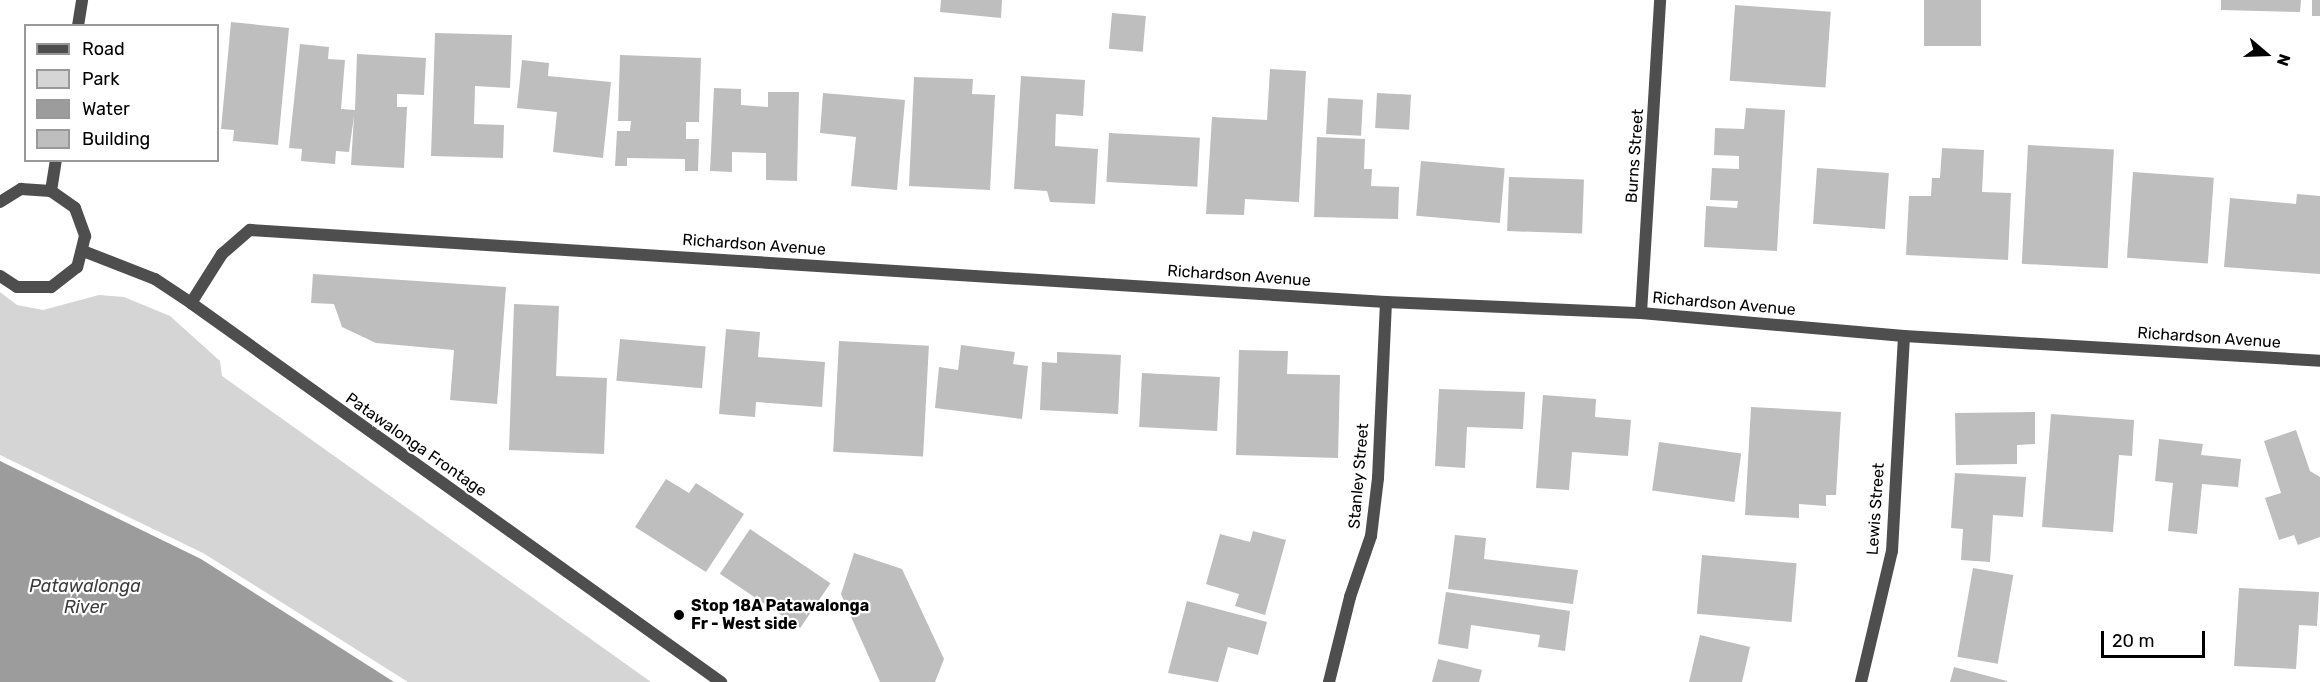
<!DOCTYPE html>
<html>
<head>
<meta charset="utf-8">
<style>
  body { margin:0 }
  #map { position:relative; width:2320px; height:682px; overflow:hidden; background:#fff; font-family:Rubik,sans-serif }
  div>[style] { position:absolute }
  .green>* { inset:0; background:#d5d5d5 }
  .water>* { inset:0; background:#9c9c9c }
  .building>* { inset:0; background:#bebebe; transform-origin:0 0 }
  .minor>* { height:12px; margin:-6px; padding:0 6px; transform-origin:6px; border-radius:6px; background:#4e4e4e }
  .tertiary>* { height:12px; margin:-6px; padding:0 6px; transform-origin:6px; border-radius:6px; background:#4e4e4e }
  .dots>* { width:16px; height:16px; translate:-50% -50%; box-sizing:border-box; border:3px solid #fff; border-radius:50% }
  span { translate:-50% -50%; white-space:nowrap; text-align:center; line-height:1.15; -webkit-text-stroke:4.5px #fff; paint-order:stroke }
  .street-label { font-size:16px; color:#000 }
  .poi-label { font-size:16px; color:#000; font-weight:700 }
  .left { translate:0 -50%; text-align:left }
  .water-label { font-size:18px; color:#3d3d3d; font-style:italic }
  .legend { position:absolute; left:24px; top:24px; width:195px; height:138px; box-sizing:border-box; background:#fff; border:2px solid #999; margin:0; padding:8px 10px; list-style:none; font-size:18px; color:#000 }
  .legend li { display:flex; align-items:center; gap:12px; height:30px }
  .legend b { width:30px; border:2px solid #999 }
  .north { position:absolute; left:2236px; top:24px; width:60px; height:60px; -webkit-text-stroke:4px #fff; paint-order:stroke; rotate:109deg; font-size:16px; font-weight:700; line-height:24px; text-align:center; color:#000 }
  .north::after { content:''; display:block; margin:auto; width:21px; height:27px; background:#000; clip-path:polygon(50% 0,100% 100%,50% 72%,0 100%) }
  .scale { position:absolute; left:2101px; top:631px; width:104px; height:27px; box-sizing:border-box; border:3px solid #000; border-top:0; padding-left:8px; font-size:18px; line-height:21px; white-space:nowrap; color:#000; -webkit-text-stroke:4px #fff; paint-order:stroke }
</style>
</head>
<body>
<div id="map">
  <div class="green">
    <i style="clip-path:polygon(0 292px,17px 305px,43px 310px,99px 295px,124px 297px,170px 316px,220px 361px,222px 376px,651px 682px,408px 682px,203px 553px,0 455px)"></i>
  </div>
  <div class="water">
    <i style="clip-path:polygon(0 461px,201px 559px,394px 682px,0 682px)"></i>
  </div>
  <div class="building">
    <i style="clip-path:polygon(941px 0,1002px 0,1001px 18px,940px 12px)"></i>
    <i style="left:1924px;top:0;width:57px;height:46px"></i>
    <i style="clip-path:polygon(2221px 0,2301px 0,2300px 12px,2221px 10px)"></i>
    <i style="left:2312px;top:0;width:8px;height:16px"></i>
    <i style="left:1735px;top:5px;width:96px;height:76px;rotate:4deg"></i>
    <i style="left:1112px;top:13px;width:34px;height:36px;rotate:5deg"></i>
    <i style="clip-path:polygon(231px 22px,289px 28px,278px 145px,233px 141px,234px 130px,221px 129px)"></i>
    <i style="clip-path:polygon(435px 33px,512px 35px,510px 88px,475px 86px,474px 124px,504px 125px,503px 158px,431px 156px)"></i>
    <i style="clip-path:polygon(300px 44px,329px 47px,328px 59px,345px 60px,341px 109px,355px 110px,357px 54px,426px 58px,424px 95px,397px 94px,397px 107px,407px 107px,404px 168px,351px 165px,354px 116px,349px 152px,336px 151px,335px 164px,301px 161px,302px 149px,289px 148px)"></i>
    <i style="clip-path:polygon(620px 55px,701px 58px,699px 122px,686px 122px,686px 139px,699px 139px,698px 171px,685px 171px,685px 159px,627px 158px,627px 166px,615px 166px,617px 131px,630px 131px,631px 121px,618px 121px)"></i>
    <i style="clip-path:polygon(522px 60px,549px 63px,548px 76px,611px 82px,603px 158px,553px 152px,557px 112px,517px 108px)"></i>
    <i style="clip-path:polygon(1270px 69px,1306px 71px,1299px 202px,1245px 199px,1244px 215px,1206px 214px,1212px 117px,1267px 120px)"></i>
    <i style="clip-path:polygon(1021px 76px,1085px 80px,1083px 116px,1056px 114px,1055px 146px,1098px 149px,1095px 204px,1050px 202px,1047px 191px,1014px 189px)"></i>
    <i style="clip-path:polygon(914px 77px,973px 79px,972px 94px,995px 95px,990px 190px,909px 186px)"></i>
    <i style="clip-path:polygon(714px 88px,741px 89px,741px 105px,768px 107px,768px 92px,799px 92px,797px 181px,766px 180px,766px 153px,732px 152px,732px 172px,710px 171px)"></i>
    <i style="clip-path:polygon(823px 93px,905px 100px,897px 190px,851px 186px,856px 137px,820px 133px)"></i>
    <i style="left:1377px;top:93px;width:34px;height:35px;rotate:3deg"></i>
    <i style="left:1328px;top:98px;width:35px;height:36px;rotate:3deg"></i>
    <i style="clip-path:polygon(1746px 108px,1785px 110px,1777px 251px,1704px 247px,1706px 206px,1737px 208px,1738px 201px,1710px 200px,1712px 168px,1739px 169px,1739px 156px,1714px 155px,1715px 128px,1744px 129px)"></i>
    <i style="left:1109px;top:133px;width:91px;height:49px;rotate:3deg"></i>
    <i style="clip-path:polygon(1317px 137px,1365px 139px,1364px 169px,1372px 169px,1371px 186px,1399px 187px,1398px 219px,1314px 217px)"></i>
    <i style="left:2028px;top:145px;width:86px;height:119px;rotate:3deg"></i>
    <i style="clip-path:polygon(1942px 148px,1984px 150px,1982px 192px,2011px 193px,2008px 260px,1906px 255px,1909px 196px,1931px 196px,1932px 178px,1940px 178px)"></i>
    <i style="left:1421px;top:161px;width:84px;height:55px;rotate:5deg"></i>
    <i style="left:1817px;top:168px;width:72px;height:56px;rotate:4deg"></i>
    <i style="left:2133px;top:172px;width:81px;height:86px;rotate:4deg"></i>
    <i style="left:1509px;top:177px;width:75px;height:54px;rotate:2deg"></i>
    <i style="clip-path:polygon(2297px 194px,2320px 196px,2320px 274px,2224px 267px,2230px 198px,2296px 204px)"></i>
    <i style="clip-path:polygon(313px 274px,506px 287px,497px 404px,450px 400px,454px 350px,376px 343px,342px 327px,334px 304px,311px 303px)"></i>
    <i style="clip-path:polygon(514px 304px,559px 306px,556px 376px,607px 378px,604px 454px,509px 450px)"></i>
    <i style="clip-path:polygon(726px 329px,760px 332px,758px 357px,825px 362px,822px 407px,756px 402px,755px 417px,719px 414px)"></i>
    <i style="left:620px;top:339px;width:86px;height:42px;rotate:5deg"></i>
    <i style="left:839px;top:341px;width:90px;height:111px;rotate:3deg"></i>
    <i style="clip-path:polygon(961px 345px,1015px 352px,1013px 364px,1028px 366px,1022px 419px,935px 408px,939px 367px,958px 370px)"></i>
    <i style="clip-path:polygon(1239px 350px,1288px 351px,1287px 374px,1340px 375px,1338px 458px,1236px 455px)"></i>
    <i style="clip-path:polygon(1057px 352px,1121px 355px,1118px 414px,1040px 410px,1042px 362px,1057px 363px)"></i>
    <i style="left:1142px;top:373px;width:78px;height:54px;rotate:3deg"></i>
    <i style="clip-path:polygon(1439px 389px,1525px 392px,1523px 429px,1467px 427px,1465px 468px,1435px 466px)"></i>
    <i style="clip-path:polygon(1543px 395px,1596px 399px,1595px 417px,1631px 420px,1628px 456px,1572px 452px,1569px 490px,1536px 488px)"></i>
    <i style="clip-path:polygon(1751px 407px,1841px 412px,1836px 495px,1826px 495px,1826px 506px,1799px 504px,1799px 518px,1745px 515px)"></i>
    <i style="clip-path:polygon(2035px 412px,2035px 444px,2017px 445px,2017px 464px,1956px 465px,1955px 413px)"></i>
    <i style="clip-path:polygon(2051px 414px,2134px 420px,2132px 456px,2119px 455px,2113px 532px,2042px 527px)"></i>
    <i style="clip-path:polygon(2296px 430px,2310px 471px,2320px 477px,2320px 537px,2298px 545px,2294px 535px,2279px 540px,2265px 498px,2281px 493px,2264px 441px)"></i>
    <i style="clip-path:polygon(2159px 439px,2203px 444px,2201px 455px,2241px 459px,2238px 487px,2202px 484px,2197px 534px,2168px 531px,2173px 483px,2155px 481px)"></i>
    <i style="left:1659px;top:442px;width:83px;height:49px;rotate:8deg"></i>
    <i style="clip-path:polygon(1955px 473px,2026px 477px,2023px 517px,1993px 515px,1990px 562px,1961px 560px,1963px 529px,1951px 528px)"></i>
    <i style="clip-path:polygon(666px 479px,689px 493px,696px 483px,744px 514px,706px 572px,635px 527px)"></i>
    <i style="left:750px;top:529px;width:97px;height:54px;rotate:34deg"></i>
    <i style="clip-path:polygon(1253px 531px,1286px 540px,1265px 615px,1235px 606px,1239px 594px,1206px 584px,1220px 534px,1250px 542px)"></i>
    <i style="clip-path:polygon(1455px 535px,1486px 538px,1484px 559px,1578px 570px,1573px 604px,1448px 589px)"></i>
    <i style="clip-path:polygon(854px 553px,902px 569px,944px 659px,935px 682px,880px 682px,841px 594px)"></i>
    <i style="left:1702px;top:555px;width:95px;height:59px;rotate:5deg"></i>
    <i style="left:1973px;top:568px;width:41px;height:90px;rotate:10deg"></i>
    <i style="clip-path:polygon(2239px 588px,2319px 592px,2317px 626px,2299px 625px,2296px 669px,2234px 666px)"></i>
    <i style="clip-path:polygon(1446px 592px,1570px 611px,1565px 651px,1538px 647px,1540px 635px,1471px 625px,1468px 649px,1438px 644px)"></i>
    <i style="clip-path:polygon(1187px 601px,1267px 622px,1258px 655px,1228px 647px,1218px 682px,1168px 673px)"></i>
    <i style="clip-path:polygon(1700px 635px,1750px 647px,1742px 682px,1689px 682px)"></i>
    <i style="clip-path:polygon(1438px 659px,1482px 670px,1479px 682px,1432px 682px)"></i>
    <i style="clip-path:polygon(1954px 667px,2007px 681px,2007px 682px,1950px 682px)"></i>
  </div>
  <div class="minor">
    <i style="left:78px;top:26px;width:26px;rotate:-81deg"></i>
    <i style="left:51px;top:191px;width:31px;rotate:-81deg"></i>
    <i style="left:191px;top:303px;width:58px;rotate:-57.7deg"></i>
    <i style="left:222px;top:254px;width:37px;rotate:-41deg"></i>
    <i style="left:250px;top:230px;width:1138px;rotate:3.63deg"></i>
    <i style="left:1386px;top:302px;width:255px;rotate:2.5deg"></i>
    <i style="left:1641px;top:313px;width:264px;rotate:5deg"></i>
    <i style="left:1904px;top:336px;width:417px;rotate:3.4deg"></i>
    <i style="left:1641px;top:313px;width:314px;rotate:-86.5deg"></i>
    <i style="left:1329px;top:682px;width:88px;rotate:-76.1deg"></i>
    <i style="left:1350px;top:597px;width:65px;rotate:-71deg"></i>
    <i style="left:1371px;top:536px;width:58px;rotate:-83.1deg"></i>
    <i style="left:1378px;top:478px;width:176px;rotate:-87.4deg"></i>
    <i style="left:1861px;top:682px;width:135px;rotate:-76.7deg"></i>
    <i style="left:1892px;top:551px;width:215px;rotate:-86.8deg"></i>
  </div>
  <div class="tertiary">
    <i style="left:0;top:202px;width:25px;rotate:-32deg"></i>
    <i style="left:21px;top:189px;width:30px;rotate:4deg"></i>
    <i style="left:51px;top:191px;width:29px;rotate:35deg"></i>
    <i style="left:75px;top:208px;width:30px;rotate:70deg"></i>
    <i style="left:85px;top:236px;width:32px;rotate:104deg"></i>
    <i style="left:77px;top:267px;width:33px;rotate:142deg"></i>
    <i style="left:51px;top:287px;width:34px;rotate:180deg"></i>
    <i style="left:17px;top:287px;width:20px;rotate:-147deg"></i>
    <i style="left:83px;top:251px;width:77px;rotate:21.3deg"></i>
    <i style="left:155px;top:279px;width:43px;rotate:33.7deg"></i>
    <i style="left:191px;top:303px;width:652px;rotate:35.57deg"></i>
  </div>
  <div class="dots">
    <i style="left:679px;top:615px;background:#000"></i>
  </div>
  <div class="street-label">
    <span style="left:1635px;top:156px;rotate:-86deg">Burns Street</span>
    <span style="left:754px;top:245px;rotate:4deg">Richardson Avenue</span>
    <span style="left:1239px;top:276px;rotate:4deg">Richardson Avenue</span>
    <span style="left:1724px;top:304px;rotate:5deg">Richardson Avenue</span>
    <span style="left:2209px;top:338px;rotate:4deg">Richardson Avenue</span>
    <span style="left:416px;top:445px;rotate:35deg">Patawalonga Frontage</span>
    <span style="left:1359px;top:476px;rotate:-85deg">Stanley Street</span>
    <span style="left:1876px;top:509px;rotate:-86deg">Lewis Street</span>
  </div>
  <div class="poi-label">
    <span class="left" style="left:691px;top:615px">Stop 18A Patawalonga<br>Fr - West side</span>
  </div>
  <div class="water-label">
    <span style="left:85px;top:597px">Patawalonga<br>River</span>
  </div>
  <ul class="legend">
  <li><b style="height:8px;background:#4e4e4e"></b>Road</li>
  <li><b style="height:16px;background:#d5d5d5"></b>Park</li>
  <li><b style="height:16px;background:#9c9c9c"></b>Water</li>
  <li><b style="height:16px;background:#bebebe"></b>Building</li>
  </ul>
  <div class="north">N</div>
  <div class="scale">20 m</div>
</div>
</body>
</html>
